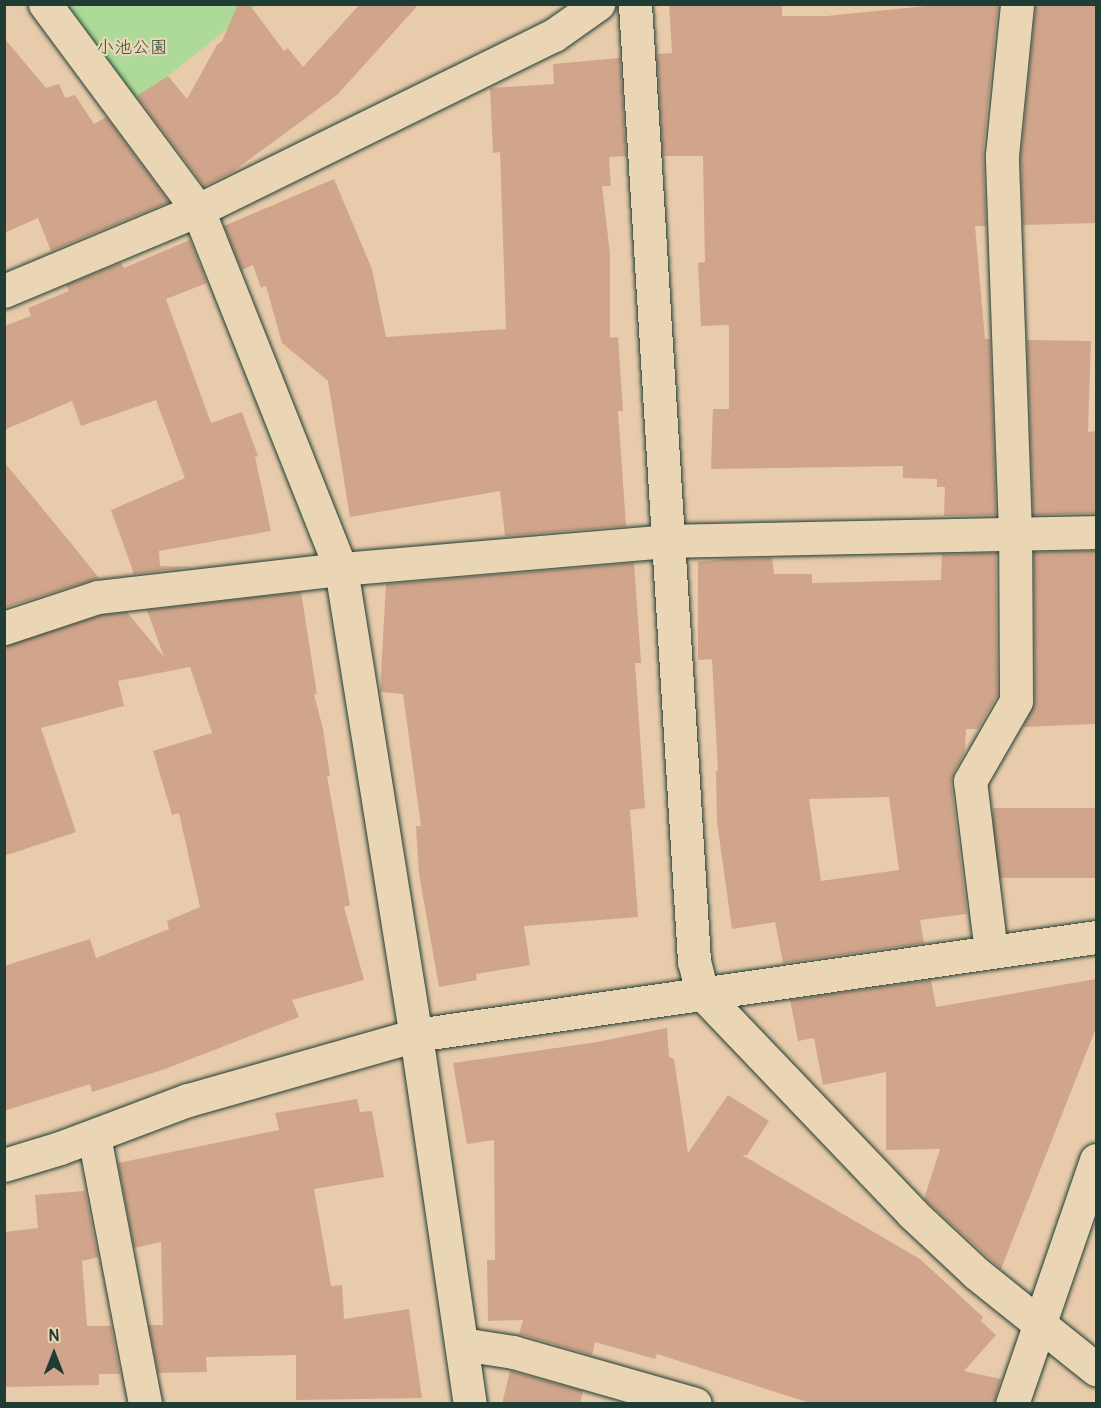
<!DOCTYPE html>
<html>
<head>
<meta charset="utf-8">
<style>
  body { margin:0 }
  #map { position:relative; width:1101px; height:1408px; overflow:hidden; background:#e8cbab; font-family:Pangolin,"Klee One",sans-serif }
  div>[style] { position:absolute }
  .green>* { inset:0; background:#adda99 }
  .building>* { inset:0; background:#d0a58c; transform-origin:0 0 }
  .roads { filter:drop-shadow(0 0 2px #1f3d34) drop-shadow(0 0 2px #1f3d34) }
  .minor>* { height:33px; margin:-16.5px; padding:0 16.5px; transform-origin:16.5px; border-radius:16.5px; background:#ead6b4 }
  span { translate:-50% -50%; white-space:nowrap; text-align:center; line-height:1.15; -webkit-text-stroke:4.5px #ead6b4; paint-order:stroke }
  .park-label { font-size:18px; color:#2d4d3e }
  .frame { position:absolute; inset:0; border:6px solid #1f3d34; pointer-events:none }
  .north { position:absolute; left:24px; top:1324px; width:60px; height:60px; -webkit-text-stroke:4px #ead6b4; paint-order:stroke; rotate:0deg; font-size:16px; font-weight:700; line-height:24px; text-align:center; color:#1f3d34 }
  .north::after { content:''; display:block; margin:auto; width:21px; height:27px; background:#1f3d34; clip-path:polygon(50% 0,100% 100%,50% 72%,0 100%) }
</style>
</head>
<body>
<div id="map">
  <div class="green">
    <i style="clip-path:polygon(42px 5px,257px 5px,124px 111px)"></i>
  </div>
  <div class="building">
    <i style="clip-path:polygon(238px 4px,249px 4px,284px 51px,288px 48px,303px 67px,360px 4px,419px 4px,337px 95px,231px 173px,204px 186px,137px 96px,168px 76px,187px 99px,217px 45px,222px 41px)"></i>
    <i style="clip-path:polygon(669px 4px,782px 4px,782px 16px,827px 16px,945px 4px,998px 4px,983px 153px,986px 226px,975px 226px,985px 339px,990px 339px,996px 515px,944px 516px,945px 487px,937px 487px,937px 479px,903px 478px,903px 466px,711px 469px,713px 409px,729px 409px,729px 325px,701px 326px,698px 263px,705px 262px,703px 156px,663px 156px,657px 54px,672px 53px)"></i>
    <i style="clip-path:polygon(1036px 4px,1096px 4px,1096px 223px,1023px 225px,1021px 156px)"></i>
    <i style="clip-path:polygon(4px 38px,46px 88px,59px 84px,65px 98px,75px 95px,94px 124px,106px 117px,169px 202px,51px 251px,38px 218px,4px 233px)"></i>
    <i style="clip-path:polygon(620px 58px,626px 156px,609px 157px,611px 186px,602px 186px,610px 253px,610px 338px,618px 337px,623px 411px,618px 411px,626px 526px,505px 536px,500px 491px,350px 517px,328px 381px,282px 343px,266px 286px,261px 288px,253px 265px,242px 270px,224px 226px,334px 179px,372px 269px,386px 337px,506px 329px,500px 152px,493px 153px,490px 88px,554px 84px,553px 64px)"></i>
    <i style="clip-path:polygon(190px 240px,207px 283px,166px 299px,211px 423px,242px 412px,258px 456px,255px 457px,271px 531px,159px 551px,160px 566px,191px 567px,134px 574px,111px 510px,185px 478px,156px 400px,81px 426px,72px 401px,4px 430px,4px 326px,31px 316px,28px 308px,69px 291px,66px 285px,121px 263px,124px 268px)"></i>
    <i style="clip-path:polygon(1027px 340px,1091px 341px,1088px 432px,1096px 431px,1095px 513px,1033px 515px)"></i>
    <i style="clip-path:polygon(4px 462px,70px 542px,99px 578px,4px 608px)"></i>
    <i style="clip-path:polygon(1095px 551px,1096px 724px,1023px 727px,1035px 701px,1034px 552px)"></i>
    <i style="clip-path:polygon(evenodd,996px 553px,997px 696px,978px 729px,966px 729px,965px 751px,954px 772px,951px 783px,967px 914px,920px 920px,924px 943px,783px 963px,775px 922px,732px 929px,717px 822px,716px 771px,718px 771px,712px 659px,698px 660px,698px 562px,725px 559px,772px 558px,774px 574px,812px 574px,812px 583px,941px 580px,942px 554px,996px 553px,889px 797px,899px 870px,821px 881px,809px 799px,889px 797px)"></i>
    <i style="clip-path:polygon(634px 563px,641px 663px,635px 663px,645px 808px,630px 810px,638px 917px,524px 926px,530px 965px,476px 974px,477px 980px,439px 987px,419px 874px,416px 826px,421px 826px,403px 694px,380px 692px,386px 584px)"></i>
    <i style="clip-path:polygon(301px 592px,317px 694px,314px 694px,323px 729px,330px 776px,327px 776px,350px 905px,344px 907px,364px 980px,292px 1000px,299px 1017px,165px 1069px,92px 1092px,90px 1084px,4px 1111px,4px 966px,90px 939px,96px 958px,169px 929px,167px 921px,200px 907px,179px 813px,172px 815px,153px 751px,212px 733px,190px 667px,118px 681px,124px 706px,41px 728px,76px 832px,4px 856px,4px 646px,102px 615px,127px 612px,164px 657px,147px 610px)"></i>
    <i style="left:1096px;top:808px;width:70px;height:103px;rotate:90deg"></i>
    <i style="clip-path:polygon(1096px 979px,1096px 1028px,1001px 1269px,924px 1199px,940px 1149px,886px 1150px,886px 1072px,823px 1085px,814px 1038px,798px 1041px,790px 1000px,931px 980px,936px 1007px)"></i>
    <i style="clip-path:polygon(667px 1028px,669px 1057px,674px 1059px,688px 1153px,728px 1095px,769px 1121px,747px 1155px,742px 1155px,920px 1259px,983px 1317px,981px 1321px,996px 1335px,964px 1371px,1001px 1379px,994px 1404px,813px 1404px,657px 1354px,655px 1359px,595px 1342px,592px 1355px,519px 1334px,523px 1320px,488px 1321px,487px 1260px,495px 1260px,494px 1140px,467px 1144px,453px 1063px,597px 1042px)"></i>
    <i style="clip-path:polygon(357px 1099px,360px 1112px,372px 1111px,384px 1177px,314px 1189px,331px 1286px,342px 1285px,344px 1319px,409px 1309px,422px 1398px,296px 1400px,296px 1355px,206px 1357px,207px 1372px,158px 1373px,149px 1325px,163px 1325px,161px 1242px,134px 1248px,118px 1163px,279px 1130px,275px 1113px)"></i>
    <i style="clip-path:polygon(85px 1191px,98px 1257px,82px 1261px,87px 1326px,111px 1326px,120px 1374px,99px 1374px,99px 1385px,4px 1387px,4px 1232px,38px 1228px,35px 1195px)"></i>
    <i style="clip-path:polygon(510px 1371px,583px 1391px,580px 1404px,502px 1404px)"></i>
  </div>
  <div class="roads">
    <div class="minor">
      <i style="left:45px;top:4px;width:257px;rotate:53.4deg"></i>
      <i style="left:198px;top:210px;width:386px;rotate:68.3deg"></i>
      <i style="left:341px;top:569px;width:472px;rotate:80.9deg"></i>
      <i style="left:416px;top:1035px;width:373px;rotate:81.7deg"></i>
      <i style="left:635px;top:4px;width:959px;rotate:86.47deg"></i>
      <i style="left:694px;top:961px;width:33px;rotate:76deg"></i>
      <i style="left:702px;top:993px;width:306px;rotate:46.3deg"></i>
      <i style="left:913px;top:1214px;width:86px;rotate:43.1deg"></i>
      <i style="left:976px;top:1273px;width:154px;rotate:38.7deg"></i>
      <i style="left:4px;top:291px;width:210px;rotate:-22.7deg"></i>
      <i style="left:198px;top:210px;width:397px;rotate:-26.2deg"></i>
      <i style="left:554px;top:35px;width:54px;rotate:-35.2deg"></i>
      <i style="left:4px;top:628px;width:99px;rotate:-18.3deg"></i>
      <i style="left:98px;top:597px;width:245px;rotate:-6.6deg"></i>
      <i style="left:341px;top:569px;width:328px;rotate:-4.9deg"></i>
      <i style="left:668px;top:541px;width:428px;rotate:-1.2deg"></i>
      <i style="left:991px;top:952px;width:172px;rotate:-97deg"></i>
      <i style="left:970px;top:781px;width:92px;rotate:-60.1deg"></i>
      <i style="left:1016px;top:701px;width:168px;rotate:-90.3deg"></i>
      <i style="left:1015px;top:533px;width:378px;rotate:-92deg"></i>
      <i style="left:1002px;top:155px;width:152px;rotate:-84.3deg"></i>
      <i style="left:94px;top:1136px;width:273px;rotate:79.2deg"></i>
      <i style="left:4px;top:1165px;width:59px;rotate:-16.9deg"></i>
      <i style="left:60px;top:1148px;width:137px;rotate:-20.6deg"></i>
      <i style="left:188px;top:1100px;width:237px;rotate:-15.9deg"></i>
      <i style="left:416px;top:1035px;width:687px;rotate:-8.2deg"></i>
      <i style="left:462px;top:1344px;width:52px;rotate:8.9deg"></i>
      <i style="left:513px;top:1352px;width:189px;rotate:15.9deg"></i>
      <i style="left:1012px;top:1404px;width:258px;rotate:-71deg"></i>
    </div>
  </div>
  <div class="park-label">
    <span style="left:132px;top:48px">小池公園</span>
  </div>
  <div class="frame"></div>
  <div class="north">N</div>
</div>
</body>
</html>
